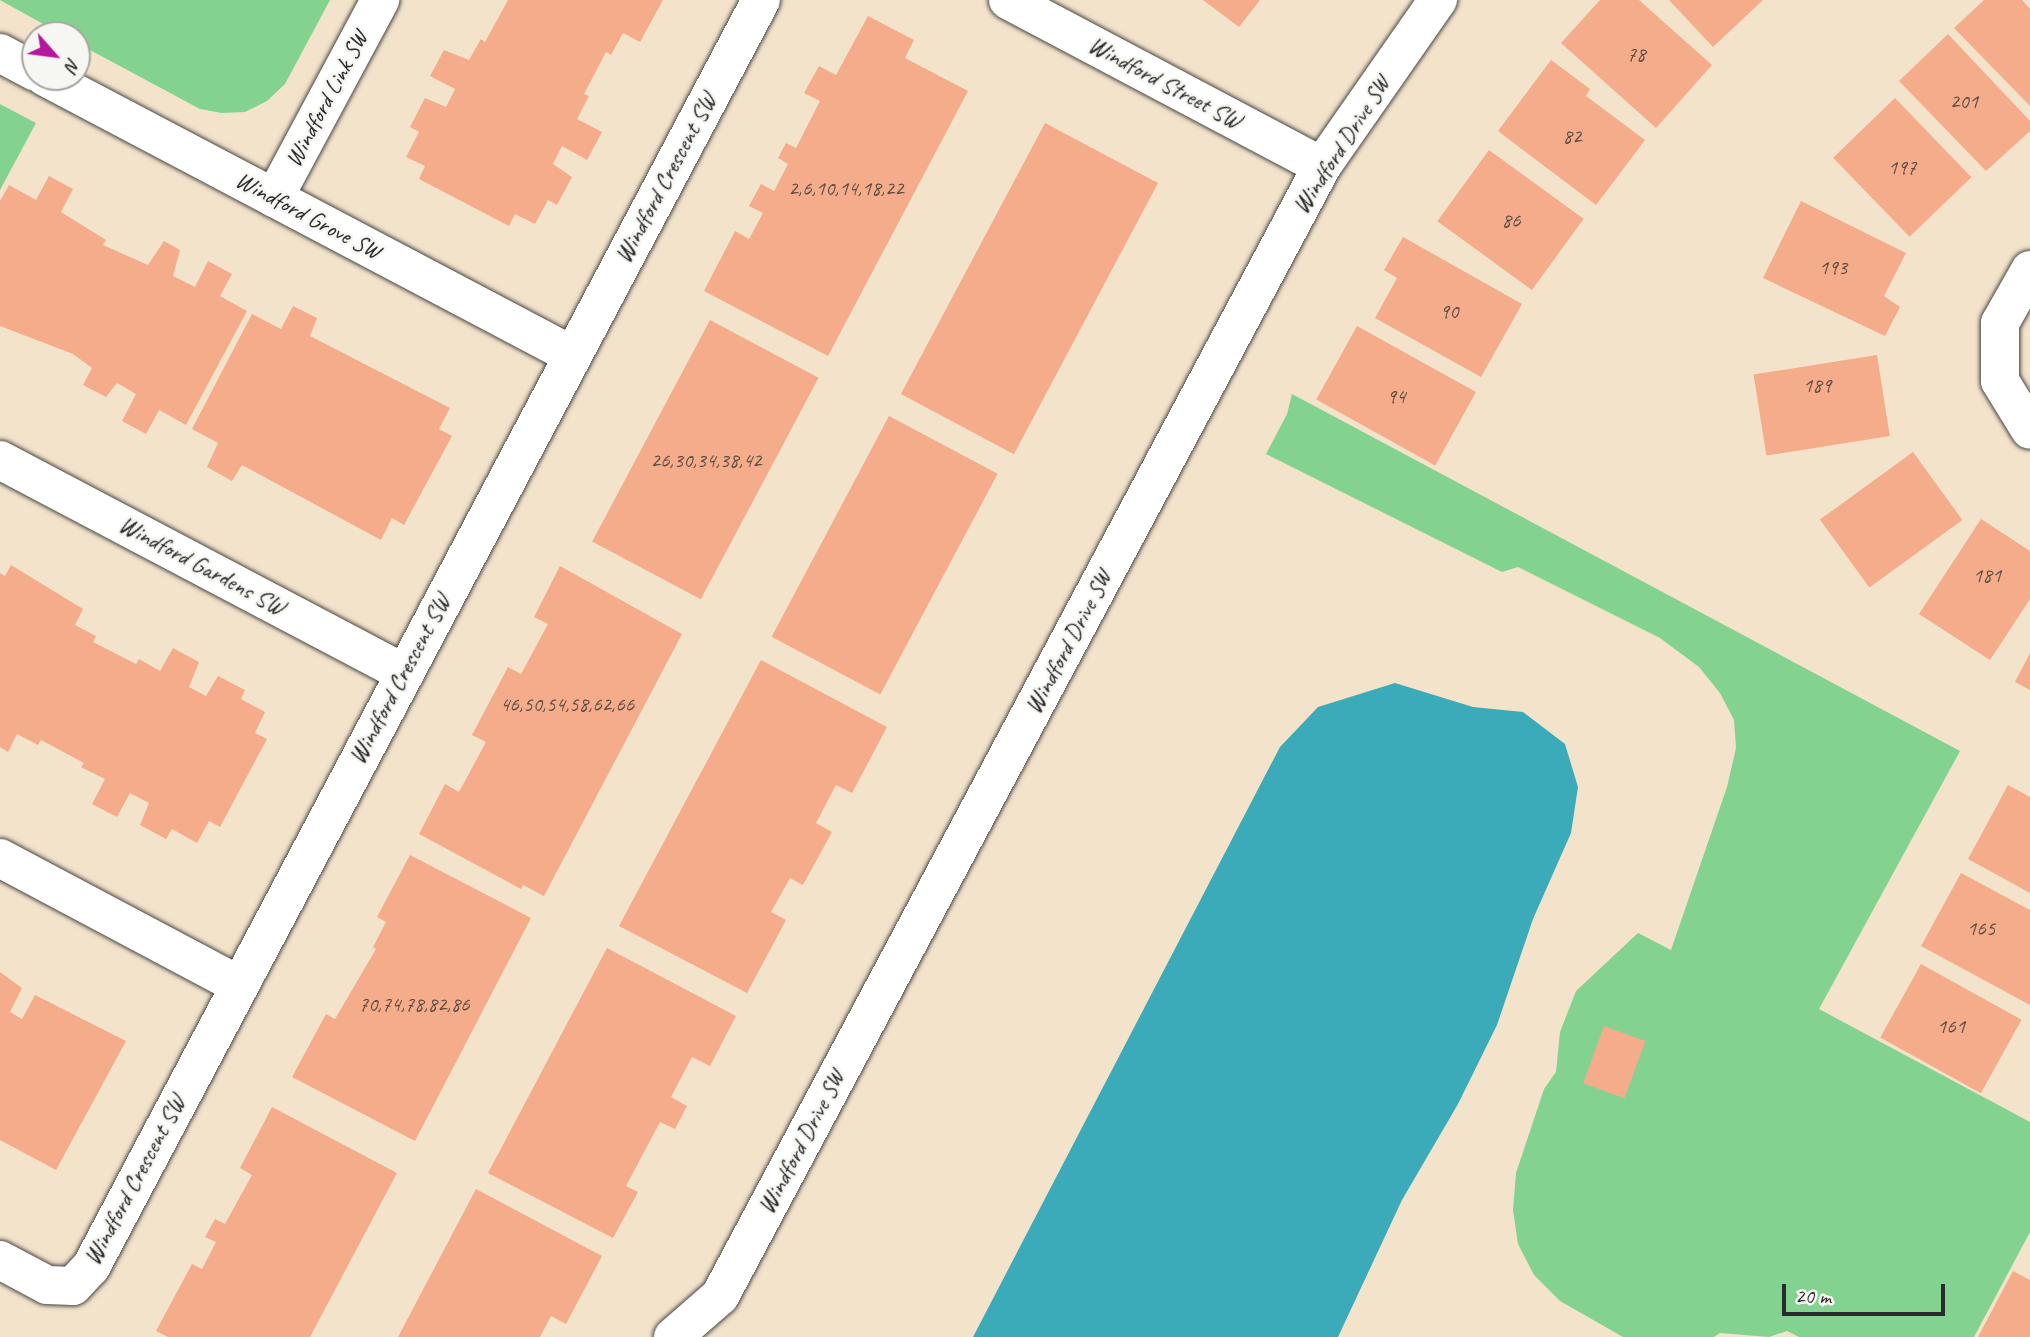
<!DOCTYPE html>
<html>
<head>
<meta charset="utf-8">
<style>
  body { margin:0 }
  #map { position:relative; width:2030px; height:1337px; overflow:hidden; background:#f3e3cb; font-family:Caveat,sans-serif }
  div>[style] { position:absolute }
  .green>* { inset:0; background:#84d290 }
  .water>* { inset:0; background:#3babb9 }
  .building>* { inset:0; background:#f4ac8b; transform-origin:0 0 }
  .roads { filter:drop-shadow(0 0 2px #494743) drop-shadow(0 0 2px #494743) }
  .minor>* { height:38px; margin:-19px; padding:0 19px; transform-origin:19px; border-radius:19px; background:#fff }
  span { translate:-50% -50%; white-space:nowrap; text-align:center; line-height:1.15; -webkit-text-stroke:5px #f6f6f2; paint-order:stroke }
  .number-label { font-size:21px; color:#5d4b43 }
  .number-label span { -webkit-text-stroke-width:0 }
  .street-label { font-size:24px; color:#2b2b2b }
  .north { position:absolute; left:21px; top:21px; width:70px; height:70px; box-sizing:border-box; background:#f6f6f2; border:2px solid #a5a5a2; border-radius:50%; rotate:118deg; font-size:19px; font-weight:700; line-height:28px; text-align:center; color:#2b2b2b }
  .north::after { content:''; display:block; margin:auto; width:24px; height:32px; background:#b5179e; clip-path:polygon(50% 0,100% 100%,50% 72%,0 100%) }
  .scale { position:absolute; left:1782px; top:1284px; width:163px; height:32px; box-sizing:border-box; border:4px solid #2b2b2b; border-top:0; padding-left:9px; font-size:21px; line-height:24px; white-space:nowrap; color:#2b2b2b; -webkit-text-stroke:5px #f6f6f2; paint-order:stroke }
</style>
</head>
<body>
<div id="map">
  <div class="green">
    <i style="clip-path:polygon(0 0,330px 0,285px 84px,267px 101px,245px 112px,222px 113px,200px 109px,77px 43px,77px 35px,63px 35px)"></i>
    <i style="clip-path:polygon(0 104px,36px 123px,0 190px)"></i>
    <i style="clip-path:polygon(1292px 394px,1960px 751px,1819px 1009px,2030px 1122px,2030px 1232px,1974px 1337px,1799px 1337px,1787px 1331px,1769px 1337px,1720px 1333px,1714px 1337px,1623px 1337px,1560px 1301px,1534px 1275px,1518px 1244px,1513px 1210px,1516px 1173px,1544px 1089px,1556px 1072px,1560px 1032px,1576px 991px,1638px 933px,1671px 950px,1727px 787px,1736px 748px,1734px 720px,1720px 693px,1699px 667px,1660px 638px,1518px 567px,1502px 572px,1266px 454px,1287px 414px)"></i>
  </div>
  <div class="water">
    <i style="clip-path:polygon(1395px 683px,1473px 707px,1523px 712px,1565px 744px,1578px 787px,1571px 833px,1533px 919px,1497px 1025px,1458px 1104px,1402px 1200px,1338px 1337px,973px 1337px,1280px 747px,1318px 707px)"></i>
  </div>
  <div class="building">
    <i style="clip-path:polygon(508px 0,663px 0,640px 42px,623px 33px,611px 55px,606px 52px,584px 94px,589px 96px,577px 119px,602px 132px,587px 160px,562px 146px,553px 164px,572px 177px,557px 205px,548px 200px,535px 224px,515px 214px,509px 226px,419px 179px,425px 166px,406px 157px,419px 132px,410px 127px,425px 98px,446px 107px,455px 89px,430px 76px,444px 50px,469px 60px,481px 39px,485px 42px)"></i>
    <i style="clip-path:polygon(1203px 0,1260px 0,1239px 27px)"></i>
    <i style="clip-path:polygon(1600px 0,1639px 0,1712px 65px,1656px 128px,1561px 43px)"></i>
    <i style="clip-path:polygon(1669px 0,1763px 0,1713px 47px)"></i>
    <i style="clip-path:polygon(1984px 0,2022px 0,2030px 9px,2030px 106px,1954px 28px)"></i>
    <i style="clip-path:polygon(868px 16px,914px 40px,905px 58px,968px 91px,828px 356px,704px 291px,735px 231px,749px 239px,763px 213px,749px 206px,761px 184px,774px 191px,788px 164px,778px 158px,786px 143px,796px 148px,820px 101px,804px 93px,819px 66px,836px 75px)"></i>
    <i style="clip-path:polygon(1948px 34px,2030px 121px,2030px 131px,1986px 171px,1899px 81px)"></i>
    <i style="clip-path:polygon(1551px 60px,1590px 89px,1586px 96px,1645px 140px,1596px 205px,1498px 131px)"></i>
    <i style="left:1895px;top:98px;width:110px;height:86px;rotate:46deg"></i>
    <i style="left:1045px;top:123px;width:128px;height:307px;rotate:28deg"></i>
    <i style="left:1489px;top:150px;width:117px;height:88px;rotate:36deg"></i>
    <i style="clip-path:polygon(49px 176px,73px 189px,61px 212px,106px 240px,103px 245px,148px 265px,164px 241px,180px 250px,173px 276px,195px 287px,208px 261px,232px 274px,220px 296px,247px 311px,186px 425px,159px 410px,146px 434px,122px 421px,136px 394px,117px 383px,106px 397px,83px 385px,92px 368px,73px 354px,0 326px,0 201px,9px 185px,36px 200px)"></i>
    <i style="clip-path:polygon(1801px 201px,1906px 253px,1884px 296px,1900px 307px,1885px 336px,1763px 278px)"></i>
    <i style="clip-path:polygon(1403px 237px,1522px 304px,1481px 377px,1375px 318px,1397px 278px,1384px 270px)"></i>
    <i style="clip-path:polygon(293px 306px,317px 318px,310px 336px,450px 408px,439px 429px,452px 436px,404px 525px,392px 518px,381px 540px,242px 465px,232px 481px,207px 467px,218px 443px,192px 429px,252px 314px,281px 329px)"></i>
    <i style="left:710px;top:320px;width:123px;height:251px;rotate:28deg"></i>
    <i style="left:1357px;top:326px;width:136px;height:84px;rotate:29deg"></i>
    <i style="left:1877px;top:355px;width:82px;height:125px;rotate:81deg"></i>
    <i style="left:889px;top:416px;width:123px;height:250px;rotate:28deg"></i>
    <i style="left:1913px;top:452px;width:84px;height:115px;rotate:54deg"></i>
    <i style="clip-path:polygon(1981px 519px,2030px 551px,2030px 599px,1990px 660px,1919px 614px)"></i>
    <i style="clip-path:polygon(11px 565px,83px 609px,75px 625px,96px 636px,93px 642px,136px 664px,139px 659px,160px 671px,173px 648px,199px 662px,189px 687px,206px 696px,218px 676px,245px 690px,241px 699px,265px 712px,255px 733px,267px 739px,220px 827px,209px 821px,197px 843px,172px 829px,166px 839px,140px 825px,149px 803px,130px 793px,117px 817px,92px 804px,105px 779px,81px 767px,84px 763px,41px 740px,38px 745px,17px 734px,8px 752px,0 747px,0 573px,5px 576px)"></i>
    <i style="clip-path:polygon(560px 566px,682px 634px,544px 896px,523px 885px,521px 889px,419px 834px,445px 784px,459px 792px,486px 742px,472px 735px,508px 667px,521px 674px,548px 624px,534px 617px)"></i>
    <i style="clip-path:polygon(2030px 653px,2030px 690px,2015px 682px)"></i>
    <i style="clip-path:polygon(761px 660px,887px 727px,852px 793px,836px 785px,816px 823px,832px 832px,803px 885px,790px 878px,771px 912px,786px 920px,747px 993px,619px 926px)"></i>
    <i style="clip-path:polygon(2008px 785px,2030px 797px,2030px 893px,1968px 859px)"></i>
    <i style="clip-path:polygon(410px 855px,531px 918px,415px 1141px,292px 1077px,326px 1014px,335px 1019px,376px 949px,373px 947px,386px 922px,377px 917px)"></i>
    <i style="clip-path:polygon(1961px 873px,2030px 910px,2030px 1005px,1921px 946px)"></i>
    <i style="clip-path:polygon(607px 948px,736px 1016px,710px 1066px,692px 1057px,671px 1097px,687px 1106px,675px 1129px,660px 1122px,626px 1186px,638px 1192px,613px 1238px,488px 1173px)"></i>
    <i style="left:1921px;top:964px;width:115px;height:84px;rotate:29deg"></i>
    <i style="clip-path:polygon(0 972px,22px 988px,10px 1012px,22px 1019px,35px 995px,126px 1041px,56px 1170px,0 1140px)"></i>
    <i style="left:1604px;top:1026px;width:44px;height:61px;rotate:20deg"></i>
    <i style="clip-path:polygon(272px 1107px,397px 1173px,310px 1337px,168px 1337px,156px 1331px,192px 1264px,202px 1269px,216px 1242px,205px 1237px,215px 1219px,225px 1224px,252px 1175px,240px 1168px)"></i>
    <i style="clip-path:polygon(476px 1189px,602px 1256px,566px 1324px,551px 1316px,540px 1337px,398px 1337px)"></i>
    <i style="clip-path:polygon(2013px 1271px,2030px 1280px,2030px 1337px,1978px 1337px)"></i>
  </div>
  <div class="roads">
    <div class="minor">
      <i style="left:1008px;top:0;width:355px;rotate:27.9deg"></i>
      <i style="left:0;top:53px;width:40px;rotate:28deg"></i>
      <i style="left:45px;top:77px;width:596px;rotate:27.81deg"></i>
      <i style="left:274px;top:198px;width:225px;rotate:-61.8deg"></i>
      <i style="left:2030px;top:270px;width:61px;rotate:119.5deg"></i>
      <i style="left:2000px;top:323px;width:58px;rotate:90deg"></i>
      <i style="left:2000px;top:381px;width:57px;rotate:58.5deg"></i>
      <i style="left:0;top:460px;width:457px;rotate:27.8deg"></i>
      <i style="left:0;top:858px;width:271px;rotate:28deg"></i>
      <i style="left:0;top:1260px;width:53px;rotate:28deg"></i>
      <i style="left:47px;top:1285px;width:26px;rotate:2deg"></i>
      <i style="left:73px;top:1286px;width:26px;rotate:-47deg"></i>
      <i style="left:91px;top:1267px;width:1433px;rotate:-62.13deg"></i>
      <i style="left:673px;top:1337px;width:62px;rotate:-41.1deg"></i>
      <i style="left:720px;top:1296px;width:1280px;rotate:-61.95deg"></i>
      <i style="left:1322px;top:166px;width:203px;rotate:-55.1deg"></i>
    </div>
  </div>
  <div class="number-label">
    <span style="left:1636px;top:54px">78</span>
    <span style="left:1964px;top:101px">201</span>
    <span style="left:1572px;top:136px">82</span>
    <span style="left:1902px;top:167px">197</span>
    <span style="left:846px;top:188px">2,6,10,14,18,22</span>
    <span style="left:1511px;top:220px">86</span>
    <span style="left:1833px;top:267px">193</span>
    <span style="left:1449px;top:311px">90</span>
    <span style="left:1817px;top:385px">189</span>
    <span style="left:1396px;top:396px">94</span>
    <span style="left:706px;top:460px">26,30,34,38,42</span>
    <span style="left:1987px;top:575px">181</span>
    <span style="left:567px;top:704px">46,50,54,58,62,66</span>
    <span style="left:1981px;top:928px">165</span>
    <span style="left:414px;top:1004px">70,74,78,82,86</span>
    <span style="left:1951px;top:1026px">161</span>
  </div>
  <div class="street-label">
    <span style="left:1165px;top:83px;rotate:28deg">Windford Street SW</span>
    <span style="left:327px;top:99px;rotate:-62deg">Windford Link SW</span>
    <span style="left:1342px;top:145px;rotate:-57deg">Windford Drive SW</span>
    <span style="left:666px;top:178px;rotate:-62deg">Windford Crescent SW</span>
    <span style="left:308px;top:216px;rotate:28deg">Windford Grove SW</span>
    <span style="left:202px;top:566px;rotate:28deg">Windford Gardens SW</span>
    <span style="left:1069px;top:642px;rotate:-62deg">Windford Drive SW</span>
    <span style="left:400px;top:679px;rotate:-62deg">Windford Crescent SW</span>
    <span style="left:802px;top:1142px;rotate:-62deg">Windford Drive SW</span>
    <span style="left:135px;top:1180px;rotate:-62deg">Windford Crescent SW</span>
  </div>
  <div class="north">N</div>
  <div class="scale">20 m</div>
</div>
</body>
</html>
